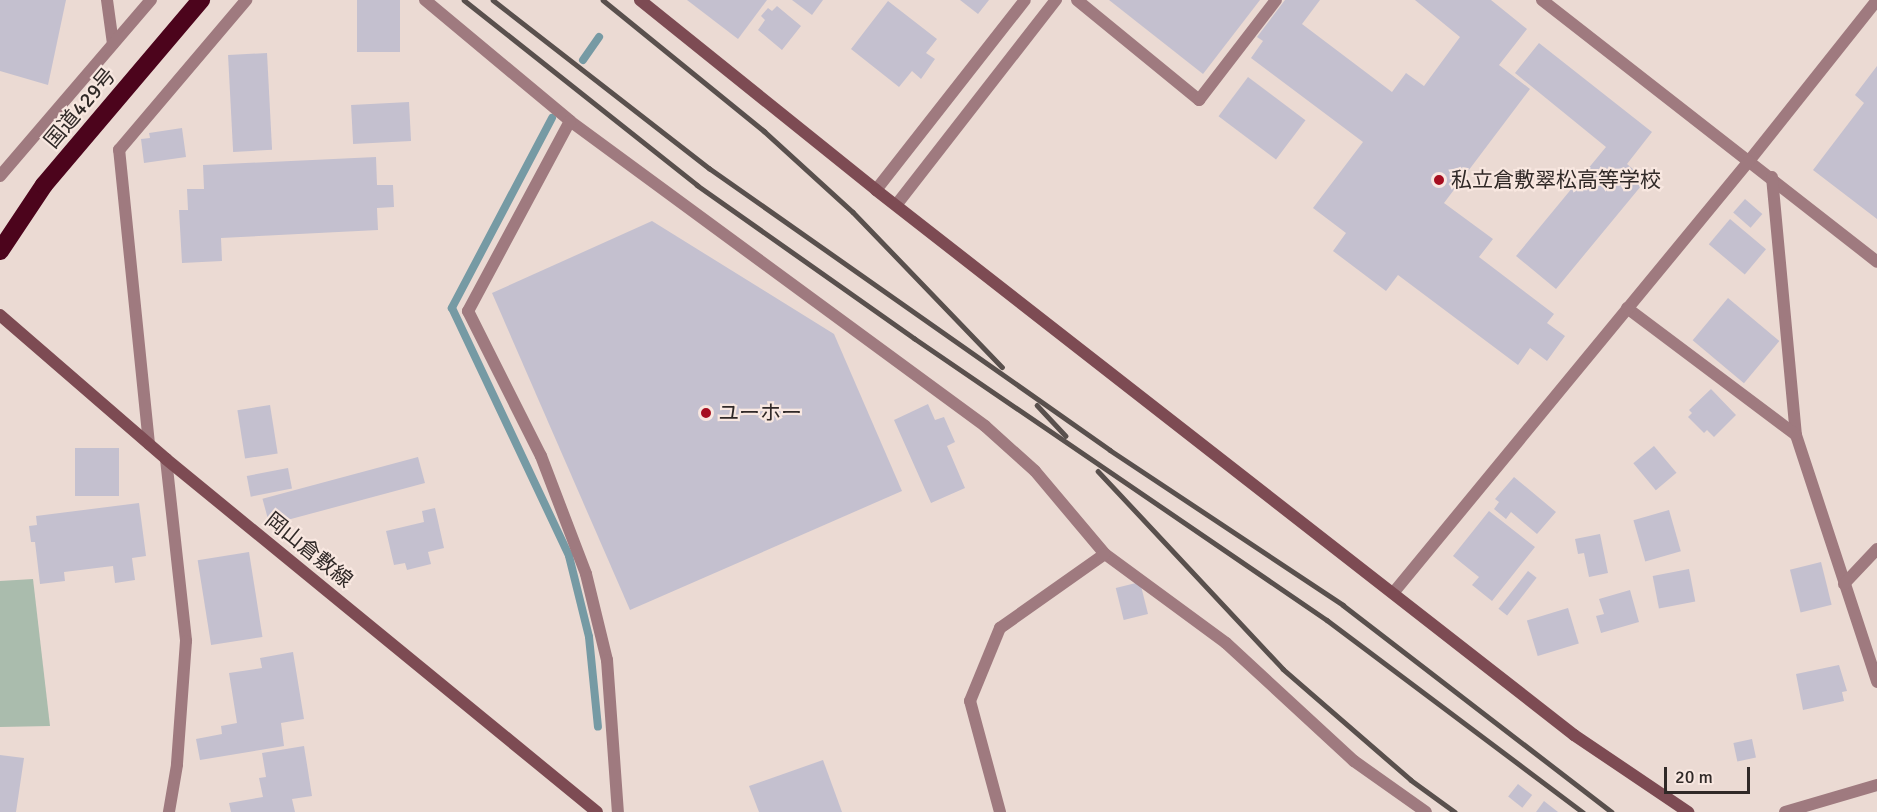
<!DOCTYPE html>
<html>
<head>
<meta charset="utf-8">
<style>
  body { margin:0 }
  #map { position:relative; width:1877px; height:812px; overflow:hidden; background:#ebdad3; font-family:Signika,"Noto Sans JP",sans-serif }
  div>[style] { position:absolute }
  .green>* { inset:0; background:#aabcad }
  .stream>* { height:8px; margin:-4px; padding:0 4px; transform-origin:4px; border-radius:4px; background:#769aa4 }
  .building>* { inset:0; background:#c4c0cf; transform-origin:0 0 }
  .lane>* { height:12px; margin:-6px; padding:0 6px; transform-origin:6px; border-radius:6px; background:#9f7a7f }
  .street>* { height:12px; margin:-6px; padding:0 6px; transform-origin:6px; border-radius:6px; background:#9f7a7f }
  .secondary>* { height:12px; margin:-6px; padding:0 6px; transform-origin:6px; border-radius:6px; background:#7d4b53 }
  .highway>* { height:18px; margin:-9px; padding:0 9px; transform-origin:9px; border-radius:9px; background:#4c041c }
  .rail>* { height:4.5px; margin:-2.25px; padding:0 2.25px; transform-origin:2.25px; border-radius:2.25px; background:#59504d }
  .dots>* { width:16px; height:16px; translate:-50% -50%; box-sizing:border-box; border:3px solid #f8e7e0; border-radius:50% }
  span { translate:-50% -50%; white-space:nowrap; text-align:center; line-height:1.15; -webkit-text-stroke:4.5px #f8e7e0; paint-order:stroke }
  .street-label { font-size:21px; color:#302927 }
  .poi-label { font-size:21px; color:#302927 }
  .left { translate:0 -50%; text-align:left }
  .scale { position:absolute; left:1664px; top:767px; width:86px; height:27px; box-sizing:border-box; border:3px solid #302927; border-top:0; padding-left:8px; font-size:18px; line-height:21px; white-space:nowrap; color:#302927; -webkit-text-stroke:4px #f8e7e0; paint-order:stroke }
</style>
</head>
<body>
<div id="map">
  <div class="green">
    <i style="clip-path:polygon(33px 579px,50px 726px,0 727px,0 581px)"></i>
  </div>
  <div class="stream">
    <i style="left:583px;top:60px;width:28px;rotate:-55deg"></i>
    <i style="left:552px;top:118px;width:215px;rotate:117.8deg"></i>
    <i style="left:452px;top:308px;width:274px;rotate:64.7deg"></i>
    <i style="left:569px;top:556px;width:83px;rotate:76.1deg"></i>
    <i style="left:589px;top:637px;width:90px;rotate:84.3deg"></i>
  </div>
  <div class="building">
    <i style="clip-path:polygon(66px 0,48px 85px,0 71px,0 0)"></i>
    <i style="left:357px;top:0;width:43px;height:52px"></i>
    <i style="clip-path:polygon(687px 0,767px 0,738px 39px)"></i>
    <i style="clip-path:polygon(792px 0,823px 0,812px 15px)"></i>
    <i style="clip-path:polygon(960px 0,989px 0,978px 14px)"></i>
    <i style="clip-path:polygon(1109px 0,1260px 0,1203px 74px)"></i>
    <i style="clip-path:polygon(1285px 0,1320px 0,1302px 24px,1392px 92px,1406px 73px,1424px 86px,1460px 37px,1415px 0,1491px 0,1527px 29px,1499px 65px,1530px 89px,1444px 203px,1493px 239px,1479px 257px,1554px 314px,1547px 323px,1565px 336px,1547px 361px,1530px 348px,1518px 365px,1398px 275px,1386px 291px,1333px 251px,1346px 233px,1313px 208px,1363px 142px,1251px 58px,1263px 41px,1257px 37px)"></i>
    <i style="clip-path:polygon(888px 1px,937px 39px,926px 53px,935px 59px,921px 79px,912px 71px,899px 87px,851px 49px)"></i>
    <i style="clip-path:polygon(777px 6px,801px 26px,782px 50px,758px 30px,765px 20px,761px 16px,768px 8px,772px 11px)"></i>
    <i style="clip-path:polygon(1539px 43px,1652px 132px,1627px 164px,1646px 180px,1556px 289px,1516px 256px,1606px 147px,1515px 73px)"></i>
    <i style="left:267px;top:53px;width:97px;height:39px;rotate:87deg"></i>
    <i style="clip-path:polygon(1877px 66px,1877px 219px,1813px 170px,1864px 103px,1855px 95px)"></i>
    <i style="left:1248px;top:77px;width:72px;height:49px;rotate:37deg"></i>
    <i style="left:409px;top:102px;width:39px;height:58px;rotate:87deg"></i>
    <i style="clip-path:polygon(182px 128px,186px 157px,144px 163px,141px 139px,150px 138px,149px 133px)"></i>
    <i style="clip-path:polygon(376px 157px,377px 185px,393px 185px,394px 207px,377px 208px,378px 230px,221px 238px,222px 261px,182px 263px,179px 210px,188px 210px,187px 189px,204px 189px,203px 165px)"></i>
    <i style="left:1745px;top:199px;width:23px;height:18px;rotate:41deg"></i>
    <i style="left:1730px;top:219px;width:47px;height:33px;rotate:40deg"></i>
    <i style="clip-path:polygon(652px 221px,834px 334px,902px 491px,630px 610px,492px 293px)"></i>
    <i style="left:1728px;top:298px;width:67px;height:55px;rotate:40deg"></i>
    <i style="clip-path:polygon(1711px 389px,1736px 415px,1714px 437px,1707px 430px,1704px 433px,1688px 417px,1692px 413px,1689px 410px)"></i>
    <i style="clip-path:polygon(928px 404px,935px 420px,944px 417px,955px 442px,947px 446px,965px 488px,931px 503px,894px 420px)"></i>
    <i style="left:270px;top:405px;width:49px;height:33px;rotate:81deg"></i>
    <i style="left:1654px;top:446px;width:35px;height:27px;rotate:50deg"></i>
    <i style="left:119px;top:448px;width:48px;height:44px;rotate:90deg"></i>
    <i style="left:418px;top:457px;width:27px;height:161px;rotate:75deg"></i>
    <i style="left:288px;top:468px;width:21px;height:42px;rotate:79deg"></i>
    <i style="clip-path:polygon(1514px 477px,1556px 512px,1537px 534px,1511px 512px,1506px 519px,1494px 509px,1499px 502px,1495px 499px)"></i>
    <i style="clip-path:polygon(139px 503px,146px 556px,132px 558px,135px 580px,115px 583px,113px 566px,64px 572px,65px 581px,40px 584px,35px 542px,31px 542px,29px 526px,37px 525px,36px 516px)"></i>
    <i style="clip-path:polygon(435px 508px,444px 548px,428px 552px,431px 564px,407px 570px,405px 563px,394px 565px,386px 531px,424px 522px,422px 511px)"></i>
    <i style="left:1669px;top:510px;width:43px;height:37px;rotate:74deg"></i>
    <i style="clip-path:polygon(1489px 511px,1535px 547px,1492px 601px,1472px 585px,1479px 577px,1453px 556px)"></i>
    <i style="clip-path:polygon(1600px 534px,1608px 573px,1589px 577px,1584px 553px,1578px 554px,1575px 539px)"></i>
    <i style="left:249px;top:552px;width:86px;height:52px;rotate:81deg"></i>
    <i style="left:1821px;top:562px;width:44px;height:32px;rotate:76deg"></i>
    <i style="left:1689px;top:569px;width:33px;height:37px;rotate:79deg"></i>
    <i style="left:1528px;top:571px;width:11px;height:48px;rotate:38deg"></i>
    <i style="left:1140px;top:582px;width:33px;height:25px;rotate:76deg"></i>
    <i style="clip-path:polygon(1630px 590px,1639px 622px,1601px 633px,1596px 616px,1604px 614px,1599px 599px)"></i>
    <i style="left:1568px;top:608px;width:37px;height:43px;rotate:73deg"></i>
    <i style="clip-path:polygon(293px 652px,304px 719px,281px 723px,284px 746px,200px 760px,196px 739px,222px 734px,221px 726px,237px 723px,229px 673px,262px 668px,260px 658px)"></i>
    <i style="clip-path:polygon(1839px 665px,1847px 691px,1842px 692px,1844px 701px,1803px 710px,1796px 674px)"></i>
    <i style="left:1752px;top:739px;width:19px;height:19px;rotate:78deg"></i>
    <i style="clip-path:polygon(304px 746px,312px 796px,292px 799px,295px 812px,231px 812px,229px 803px,263px 797px,259px 778px,266px 777px,262px 753px)"></i>
    <i style="clip-path:polygon(0 755px,24px 758px,16px 812px,0 812px)"></i>
    <i style="clip-path:polygon(823px 760px,842px 812px,759px 812px,749px 786px)"></i>
    <i style="left:1518px;top:784px;width:18px;height:16px;rotate:38deg"></i>
    <i style="clip-path:polygon(1544px 801px,1558px 812px,1536px 812px)"></i>
  </div>
  <div class="lane">
    <i style="left:1077px;top:0;width:158px;rotate:39.3deg"></i>
    <i style="left:1199px;top:100px;width:126px;rotate:-52.4deg"></i>
    <i style="left:1749px;top:161px;width:206px;rotate:-51.5deg"></i>
    <i style="left:897px;top:204px;width:259px;rotate:-52.1deg"></i>
  </div>
  <div class="street">
    <i style="left:107px;top:0;width:44px;rotate:82.2deg"></i>
    <i style="left:425px;top:0;width:189px;rotate:39.8deg"></i>
    <i style="left:570px;top:121px;width:515px;rotate:36.31deg"></i>
    <i style="left:985px;top:426px;width:67px;rotate:42deg"></i>
    <i style="left:1035px;top:471px;width:109px;rotate:49.9deg"></i>
    <i style="left:1105px;top:554px;width:150px;rotate:36.3deg"></i>
    <i style="left:1226px;top:643px;width:174px;rotate:42.7deg"></i>
    <i style="left:1354px;top:761px;width:88px;rotate:35.3deg"></i>
    <i style="left:1542px;top:0;width:425px;rotate:38deg"></i>
    <i style="left:570px;top:121px;width:216px;rotate:118.2deg"></i>
    <i style="left:468px;top:311px;width:162px;rotate:63.3deg"></i>
    <i style="left:541px;top:456px;width:126px;rotate:69.1deg"></i>
    <i style="left:586px;top:574px;width:89px;rotate:76.3deg"></i>
    <i style="left:607px;top:660px;width:152px;rotate:85.9deg"></i>
    <i style="left:0;top:176px;width:232px;rotate:-49.4deg"></i>
    <i style="left:1772px;top:177px;width:259px;rotate:84.7deg"></i>
    <i style="left:1796px;top:435px;width:260px;rotate:71.8deg"></i>
    <i style="left:876px;top:190px;width:241px;rotate:-51.9deg"></i>
    <i style="left:1627px;top:308px;width:211px;rotate:36.9deg"></i>
    <i style="left:149px;top:444px;width:296px;rotate:-95.8deg"></i>
    <i style="left:119px;top:150px;width:197px;rotate:-49.7deg"></i>
    <i style="left:166px;top:459px;width:183px;rotate:83.7deg"></i>
    <i style="left:186px;top:641px;width:124px;rotate:94.2deg"></i>
    <i style="left:177px;top:765px;width:48px;rotate:99.7deg"></i>
    <i style="left:1844px;top:584px;width:48px;rotate:-46.7deg"></i>
    <i style="left:1394px;top:592px;width:558px;rotate:-50.52deg"></i>
    <i style="left:1000px;top:812px;width:115px;rotate:-105.1deg"></i>
    <i style="left:970px;top:701px;width:79px;rotate:-67.7deg"></i>
    <i style="left:1000px;top:628px;width:128px;rotate:-35.2deg"></i>
    <i style="left:1785px;top:812px;width:96px;rotate:-16.4deg"></i>
  </div>
  <div class="secondary">
    <i style="left:640px;top:0;width:303px;rotate:38.8deg"></i>
    <i style="left:876px;top:190px;width:886px;rotate:37.98deg"></i>
    <i style="left:1574px;top:735px;width:138px;rotate:34deg"></i>
    <i style="left:0;top:315px;width:220px;rotate:40.9deg"></i>
    <i style="left:166px;top:459px;width:557px;rotate:39.32deg"></i>
  </div>
  <div class="highway">
    <i style="left:0;top:251px;width:79px;rotate:-56.3deg"></i>
    <i style="left:44px;top:185px;width:243px;rotate:-49.7deg"></i>
  </div>
  <div class="rail">
    <i style="left:464px;top:0;width:298px;rotate:38.4deg"></i>
    <i style="left:697px;top:185px;width:266px;rotate:35.2deg"></i>
    <i style="left:914px;top:338px;width:500px;rotate:34.33deg"></i>
    <i style="left:1327px;top:620px;width:320px;rotate:36.9deg"></i>
    <i style="left:493px;top:0;width:274px;rotate:37.9deg"></i>
    <i style="left:709px;top:168px;width:490px;rotate:35.1deg"></i>
    <i style="left:1110px;top:450px;width:280px;rotate:33.6deg"></i>
    <i style="left:1343px;top:605px;width:339px;rotate:37.6deg"></i>
    <i style="left:603px;top:0;width:208px;rotate:39.1deg"></i>
    <i style="left:764px;top:131px;width:120px;rotate:42.3deg"></i>
    <i style="left:853px;top:212px;width:215px;rotate:46.1deg"></i>
    <i style="left:1037px;top:405px;width:42px;rotate:46.9deg"></i>
    <i style="left:1098px;top:471px;width:271px;rotate:46.9deg"></i>
    <i style="left:1283px;top:669px;width:169px;rotate:40.9deg"></i>
    <i style="left:1411px;top:780px;width:54px;rotate:36deg"></i>
  </div>
  <div class="dots">
    <i style="left:1439px;top:180px;background:#a60e20"></i>
    <i style="left:706px;top:413px;background:#a60e20"></i>
  </div>
  <div class="street-label">
    <span style="left:80px;top:108px;rotate:-50deg">国道429号</span>
    <span style="left:309px;top:550px;rotate:39deg">岡山倉敷線</span>
  </div>
  <div class="poi-label">
    <span class="left" style="left:1451px;top:180px">私立倉敷翠松高等学校</span>
    <span class="left" style="left:718px;top:413px">ユーホー</span>
  </div>
  <div class="scale">20 m</div>
</div>
</body>
</html>
